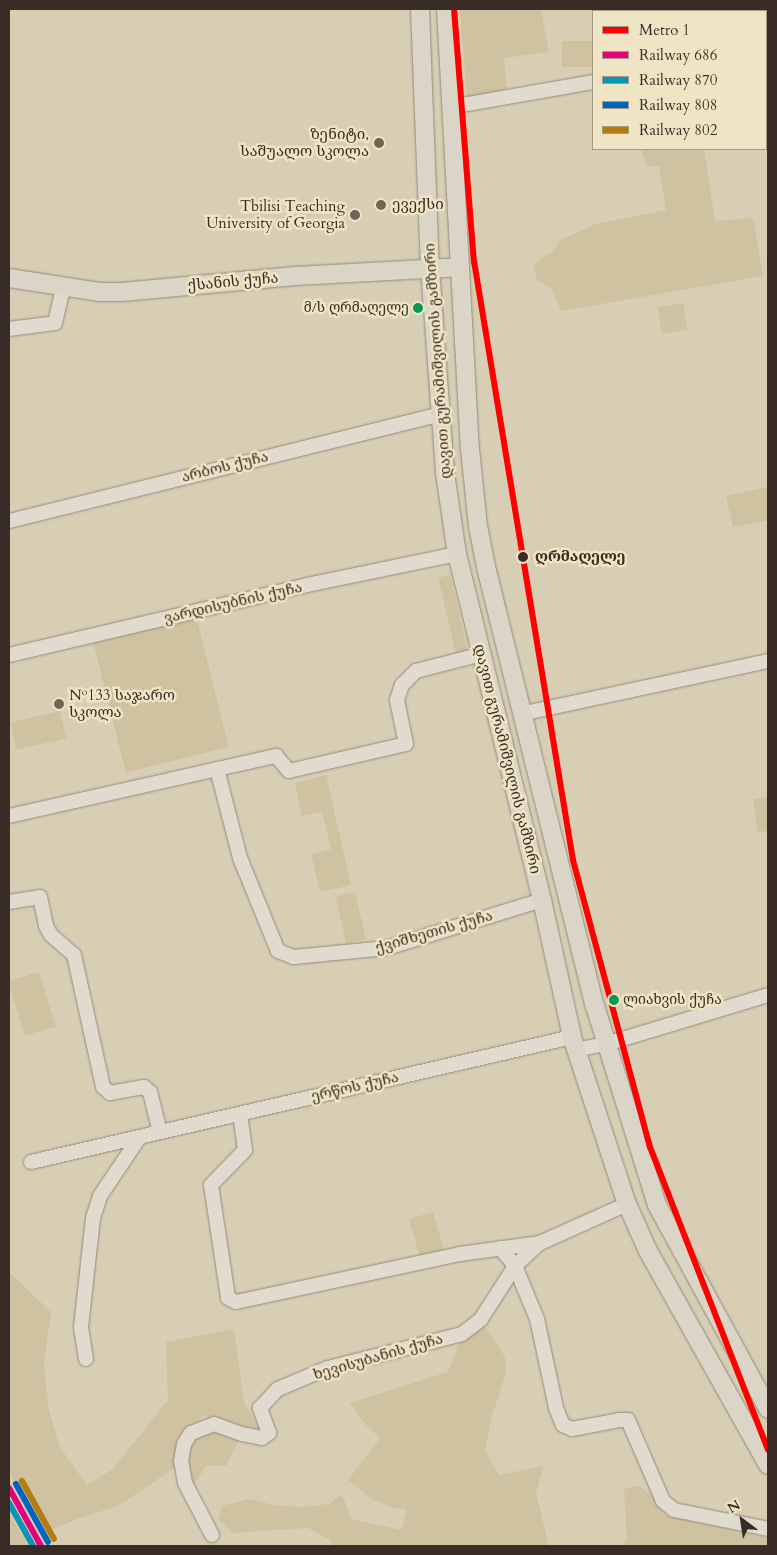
<!DOCTYPE html>
<html>
<head>
<meta charset="utf-8">
<style>
  body { margin:0 }
  #map { position:relative; width:777px; height:1555px; overflow:hidden; background:#d7ceb4; font-family:Cardo,"Noto Serif Georgian",serif }
  div>[style] { position:absolute }
  .green>* { inset:0; background:#cfc2a0; transform-origin:0 0 }
  .roads { filter:drop-shadow(0 0 1px #928b7d) drop-shadow(0 0 1px #928b7d) }
  .minor>* { height:14px; margin:-7px; padding:0 7px; transform-origin:7px; border-radius:7px; background:#e0dbce }
  .major>* { height:18px; margin:-9px; padding:0 9px; transform-origin:9px; border-radius:9px; background:#dad5c6 }
  .rail-1>* { height:6px; margin:-3px; padding:0 3px; transform-origin:3px; border-radius:3px; background:#e5007d }
  .rail-2>* { height:6px; margin:-3px; padding:0 3px; transform-origin:3px; border-radius:3px; background:#0996b5 }
  .rail-3>* { height:6px; margin:-3px; padding:0 3px; transform-origin:3px; border-radius:3px; background:#0065bd }
  .rail-4>* { height:6px; margin:-3px; padding:0 3px; transform-origin:3px; border-radius:3px; background:#b47b0d }
  .metro-1>* { height:6px; margin:-3px; padding:0 3px; transform-origin:3px; border-radius:3px; background:#f00 }
  .dots>* { width:14px; height:14px; translate:-50% -50%; box-sizing:border-box; border:2px solid #efe4c4; border-radius:50% }
  span { translate:-50% -50%; white-space:nowrap; text-align:center; line-height:1.15; -webkit-text-stroke:5px #efe4c4; paint-order:stroke }
  .bus-label { font-size:14px; color:#392c26 }
  .right { translate:-100% -50%; text-align:right }
  .left { translate:0 -50%; text-align:left }
  .poi-label { font-size:15px; color:#392c26 }
  .street-label { font-size:15px; color:#392c26 }
  .stop-label { font-size:15px; color:#392c26; font-weight:700 }
  .frame { position:absolute; inset:0; border:10px solid #392c26; pointer-events:none }
  .legend { position:absolute; left:592px; top:10px; width:175px; height:140px; box-sizing:border-box; background:#efe4c4; border:1px solid #a69a85; margin:0; padding:6px 9px; list-style:none; font-size:15px; color:#392c26 }
  .legend li { display:flex; align-items:center; gap:10px; height:25px }
  .legend b { width:25px; border:1px solid #a69a85 }
  .north { position:absolute; left:717px; top:1495px; width:50px; height:50px; -webkit-text-stroke:4px #efe4c4; paint-order:stroke; rotate:329deg; font-size:14px; font-weight:700; line-height:20px; text-align:center; color:#392c26 }
  .north::after { content:''; display:block; margin:auto; width:18px; height:22px; background:#392c26; clip-path:polygon(50% 0,100% 100%,50% 72%,0 100%) }
</style>
</head>
<body>
<div id="map">
  <div class="green">
    <i style="clip-path:polygon(460px 9px,541px 9px,549px 52px,504px 58px,507px 92px,467px 100px)"></i>
    <i style="left:593px;top:41px;width:26px;height:31px;rotate:90deg"></i>
    <i style="clip-path:polygon(641px 149px,704px 149px,715px 221px,753px 218px,763px 276px,561px 311px,552px 289px,537px 280px,533px 265px,554px 250px,559px 241px,595px 224px,666px 210px,659px 166px,647px 166px)"></i>
    <i style="left:683px;top:303px;width:27px;height:26px;rotate:80deg"></i>
    <i style="clip-path:polygon(768px 487px,768px 520px,733px 527px,726px 496px)"></i>
    <i style="left:450px;top:575px;width:80px;height:12px;rotate:77deg"></i>
    <i style="left:196px;top:616px;width:135px;height:106px;rotate:76deg"></i>
    <i style="left:60px;top:711px;width:28px;height:51px;rotate:77deg"></i>
    <i style="clip-path:polygon(326px 775px,351px 885px,320px 892px,311px 854px,331px 849px,322px 812px,302px 816px,295px 783px)"></i>
    <i style="clip-path:polygon(768px 797px,768px 831px,758px 832px,753px 799px)"></i>
    <i style="left:355px;top:892px;width:48px;height:20px;rotate:77deg"></i>
    <i style="left:39px;top:972px;width:57px;height:32px;rotate:73deg"></i>
    <i style="left:433px;top:1212px;width:41px;height:25px;rotate:74deg"></i>
    <i style="clip-path:polygon(9px 1272px,51px 1312px,44px 1364px,49px 1410px,59px 1446px,87px 1485px,113px 1469px,168px 1400px,166px 1342px,234px 1329px,244px 1402px,261px 1430px,203px 1416px,181px 1443px,179px 1465px,118px 1506px,77px 1519px,42px 1534px,9px 1471px)"></i>
    <i style="clip-path:polygon(483px 1323px,505px 1357px,506px 1373px,491px 1419px,485px 1451px,499px 1475px,543px 1466px,536px 1493px,549px 1546px,333px 1546px,329px 1539px,308px 1528px,233px 1533px,218px 1519px,222px 1506px,250px 1499px,273px 1505px,302px 1507px,329px 1504px,342px 1494px,351px 1519px,401px 1530px,407px 1509px,395px 1508px,373px 1500px,348px 1480px,380px 1438px,367px 1426px,350px 1403px,448px 1372px,461px 1337px,476px 1332px)"></i>
    <i style="clip-path:polygon(214px 1428px,239px 1440px,226px 1466px,207px 1465px,192px 1487px,185px 1466px,187px 1447px,196px 1435px)"></i>
    <i style="clip-path:polygon(639px 1486px,655px 1498px,666px 1515px,768px 1538px,768px 1546px,622px 1546px,627px 1540px,624px 1489px)"></i>
    <i style="clip-path:polygon(9px 1513px,28px 1546px,9px 1546px)"></i>
  </div>
  <div class="roads">
    <div class="minor">
      <i style="left:766px;top:45px;width:2px;rotate:-27deg"></i>
      <i style="left:451px;top:107px;width:144px;rotate:-10deg"></i>
      <i style="left:9px;top:329px;width:46px;rotate:-7.4deg"></i>
      <i style="left:55px;top:323px;width:37px;rotate:-77deg"></i>
      <i style="left:9px;top:521px;width:445px;rotate:-13.9deg"></i>
      <i style="left:9px;top:655px;width:306px;rotate:-13.2deg"></i>
      <i style="left:307px;top:585px;width:153px;rotate:-11.7deg"></i>
      <i style="left:521px;top:714px;width:253px;rotate:-12.1deg"></i>
      <i style="left:217px;top:769px;width:92px;rotate:75.5deg"></i>
      <i style="left:240px;top:858px;width:100px;rotate:67.8deg"></i>
      <i style="left:278px;top:951px;width:17px;rotate:21deg"></i>
      <i style="left:294px;top:957px;width:93px;rotate:-5.5deg"></i>
      <i style="left:387px;top:948px;width:162px;rotate:-17.2deg"></i>
      <i style="left:9px;top:816px;width:274px;rotate:-12.7deg"></i>
      <i style="left:276px;top:756px;width:20px;rotate:49deg"></i>
      <i style="left:289px;top:771px;width:120px;rotate:-13deg"></i>
      <i style="left:406px;top:744px;width:45px;rotate:-101.6deg"></i>
      <i style="left:397px;top:700px;width:16px;rotate:-72deg"></i>
      <i style="left:402px;top:685px;width:20px;rotate:-45deg"></i>
      <i style="left:416px;top:671px;width:68px;rotate:-14.4deg"></i>
      <i style="left:9px;top:902px;width:31px;rotate:-9deg"></i>
      <i style="left:40px;top:897px;width:30px;rotate:78deg"></i>
      <i style="left:46px;top:926px;width:10px;rotate:61deg"></i>
      <i style="left:51px;top:935px;width:30px;rotate:41deg"></i>
      <i style="left:74px;top:955px;width:135px;rotate:77.6deg"></i>
      <i style="left:103px;top:1087px;width:9px;rotate:41deg"></i>
      <i style="left:110px;top:1093px;width:35px;rotate:-10deg"></i>
      <i style="left:144px;top:1087px;width:8px;rotate:40deg"></i>
      <i style="left:150px;top:1092px;width:41px;rotate:76deg"></i>
      <i style="left:575px;top:1050px;width:32px;rotate:-11deg"></i>
      <i style="left:606px;top:1044px;width:169px;rotate:-16.8deg"></i>
      <i style="left:240px;top:1114px;width:36px;rotate:82deg"></i>
      <i style="left:245px;top:1150px;width:49px;rotate:134.2deg"></i>
      <i style="left:211px;top:1185px;width:114px;rotate:81.4deg"></i>
      <i style="left:228px;top:1298px;width:9px;rotate:27deg"></i>
      <i style="left:236px;top:1302px;width:229px;rotate:-12.1deg"></i>
      <i style="left:460px;top:1254px;width:81px;rotate:-7.8deg"></i>
      <i style="left:540px;top:1243px;width:95px;rotate:-24.1deg"></i>
      <i style="left:31px;top:1162px;width:555px;rotate:-13.01deg"></i>
      <i style="left:500px;top:1248px;width:23px;rotate:50deg"></i>
      <i style="left:515px;top:1266px;width:57px;rotate:67.5deg"></i>
      <i style="left:537px;top:1319px;width:91px;rotate:77.9deg"></i>
      <i style="left:556px;top:1408px;width:18px;rotate:68deg"></i>
      <i style="left:563px;top:1425px;width:10px;rotate:24deg"></i>
      <i style="left:572px;top:1429px;width:48px;rotate:-10.8deg"></i>
      <i style="left:619px;top:1420px;width:9px"></i>
      <i style="left:628px;top:1420px;width:88px;rotate:66.6deg"></i>
      <i style="left:663px;top:1501px;width:14px;rotate:39deg"></i>
      <i style="left:674px;top:1510px;width:96px;rotate:11.4deg"></i>
      <i style="left:86px;top:1359px;width:32px;rotate:-99deg"></i>
      <i style="left:81px;top:1327px;width:110px;rotate:-83.7deg"></i>
      <i style="left:93px;top:1218px;width:23px;rotate:-72deg"></i>
      <i style="left:100px;top:1196px;width:70px;rotate:-56.1deg"></i>
      <i style="left:212px;top:1535px;width:59px;rotate:-117.4deg"></i>
      <i style="left:185px;top:1483px;width:22px;rotate:-100deg"></i>
      <i style="left:181px;top:1461px;width:17px;rotate:-80deg"></i>
      <i style="left:184px;top:1444px;width:13px;rotate:-58deg"></i>
      <i style="left:191px;top:1433px;width:25px;rotate:-21deg"></i>
      <i style="left:214px;top:1424px;width:30px;rotate:20deg"></i>
      <i style="left:242px;top:1434px;width:20px;rotate:11deg"></i>
      <i style="left:262px;top:1438px;width:9px;rotate:-36deg"></i>
      <i style="left:269px;top:1433px;width:27px;rotate:-110deg"></i>
      <i style="left:260px;top:1408px;width:26px;rotate:-47deg"></i>
      <i style="left:278px;top:1389px;width:54px;rotate:-22.8deg"></i>
      <i style="left:328px;top:1368px;width:138px;rotate:-14.2deg"></i>
      <i style="left:462px;top:1334px;width:24px;rotate:-38deg"></i>
      <i style="left:481px;top:1319px;width:63px;rotate:-57.3deg"></i>
      <i style="left:515px;top:1266px;width:34px;rotate:-43deg"></i>
    </div>
    <div class="major">
      <i style="left:420px;top:9px;width:259px;rotate:87.8deg"></i>
      <i style="left:430px;top:268px;width:206px;rotate:85.8deg"></i>
      <i style="left:445px;top:473px;width:82px;rotate:81.6deg"></i>
      <i style="left:457px;top:554px;width:356px;rotate:76.2deg"></i>
      <i style="left:542px;top:900px;width:140px;rotate:77.6deg"></i>
      <i style="left:572px;top:1037px;width:176px;rotate:71.8deg"></i>
      <i style="left:627px;top:1204px;width:51px;rotate:65.9deg"></i>
      <i style="left:648px;top:1251px;width:245px;rotate:60.7deg"></i>
      <i style="left:446px;top:9px;width:441px;rotate:86.9deg"></i>
      <i style="left:470px;top:449px;width:77px;rotate:84.1deg"></i>
      <i style="left:478px;top:526px;width:42px;rotate:79deg"></i>
      <i style="left:486px;top:567px;width:452px;rotate:76.1deg"></i>
      <i style="left:595px;top:1006px;width:208px;rotate:72.7deg"></i>
      <i style="left:657px;top:1205px;width:232px;rotate:61.4deg"></i>
      <i style="left:9px;top:278px;width:91px;rotate:8.8deg"></i>
      <i style="left:99px;top:292px;width:23px"></i>
      <i style="left:122px;top:292px;width:174px;rotate:-5.3deg"></i>
      <i style="left:295px;top:276px;width:164px;rotate:-3.1deg"></i>
    </div>
  </div>
  <div class="rail-1">
    <i style="left:9px;top:1488px;width:66px;rotate:61.1deg"></i>
  </div>
  <div class="rail-2">
    <i style="left:9px;top:1503px;width:49px;rotate:60.8deg"></i>
  </div>
  <div class="rail-3">
    <i style="left:16px;top:1484px;width:66px;rotate:61.1deg"></i>
  </div>
  <div class="rail-4">
    <i style="left:22px;top:1481px;width:66px;rotate:61.1deg"></i>
  </div>
  <div class="metro-1">
    <i style="left:454px;top:9px;width:253px;rotate:85.5deg"></i>
    <i style="left:474px;top:261px;width:607px;rotate:80.62deg"></i>
    <i style="left:573px;top:860px;width:297px;rotate:75deg"></i>
    <i style="left:650px;top:1147px;width:325px;rotate:68.7deg"></i>
  </div>
  <div class="dots">
    <i style="left:379px;top:143px;background:#706558"></i>
    <i style="left:381px;top:205px;background:#706558"></i>
    <i style="left:355px;top:215px;background:#706558"></i>
    <i style="left:418px;top:308px;background:#069a4d"></i>
    <i style="left:523px;top:557px;background:#392c26"></i>
    <i style="left:59px;top:704px;background:#706558"></i>
    <i style="left:614px;top:1000px;background:#069a4d"></i>
  </div>
  <div class="bus-label">
    <span class="right" style="left:409px;top:308px">მ/ს ღრმაღელე</span>
    <span class="left" style="left:623px;top:1000px">ლიახვის ქუჩა</span>
  </div>
  <div class="poi-label">
    <span class="right" style="left:369px;top:143px">ზენიტი,<br>საშუალო სკოლა</span>
    <span class="left" style="left:392px;top:205px">ევექსი</span>
    <span class="right" style="left:345px;top:215px">Tbilisi Teaching<br>University of Georgia</span>
    <span class="left" style="left:69px;top:704px">№133 საჯარო<br>სკოლა</span>
  </div>
  <div class="street-label">
    <span style="left:233px;top:282px;rotate:-5deg">ქსანის ქუჩა</span>
    <span style="left:438px;top:361px;rotate:-94deg">დავით გურამიშვილის გამზირი</span>
    <span style="left:225px;top:467px;rotate:-14deg">არბოს ქუჩა</span>
    <span style="left:233px;top:603px;rotate:-13deg">ვარდისუბნის ქუჩა</span>
    <span style="left:507px;top:759px;rotate:76deg">დავით გურამიშვილის გამზირი</span>
    <span style="left:434px;top:932px;rotate:-16deg">ქვიშხეთის ქუჩა</span>
    <span style="left:355px;top:1087px;rotate:-13deg">ერწოს ქუჩა</span>
    <span style="left:378px;top:1357px;rotate:-16deg">ხევისუბანის ქუჩა</span>
  </div>
  <div class="stop-label">
    <span class="left" style="left:535px;top:557px">ღრმაღელე</span>
  </div>
  <div class="frame"></div>
  <ul class="legend">
  <li><b style="height:6px;background:#f00"></b>Metro 1</li>
  <li><b style="height:6px;background:#e5007d"></b>Railway 686</li>
  <li><b style="height:6px;background:#0996b5"></b>Railway 870</li>
  <li><b style="height:6px;background:#0065bd"></b>Railway 808</li>
  <li><b style="height:6px;background:#b47b0d"></b>Railway 802</li>
  </ul>
  <div class="north">N</div>
</div>
</body>
</html>
